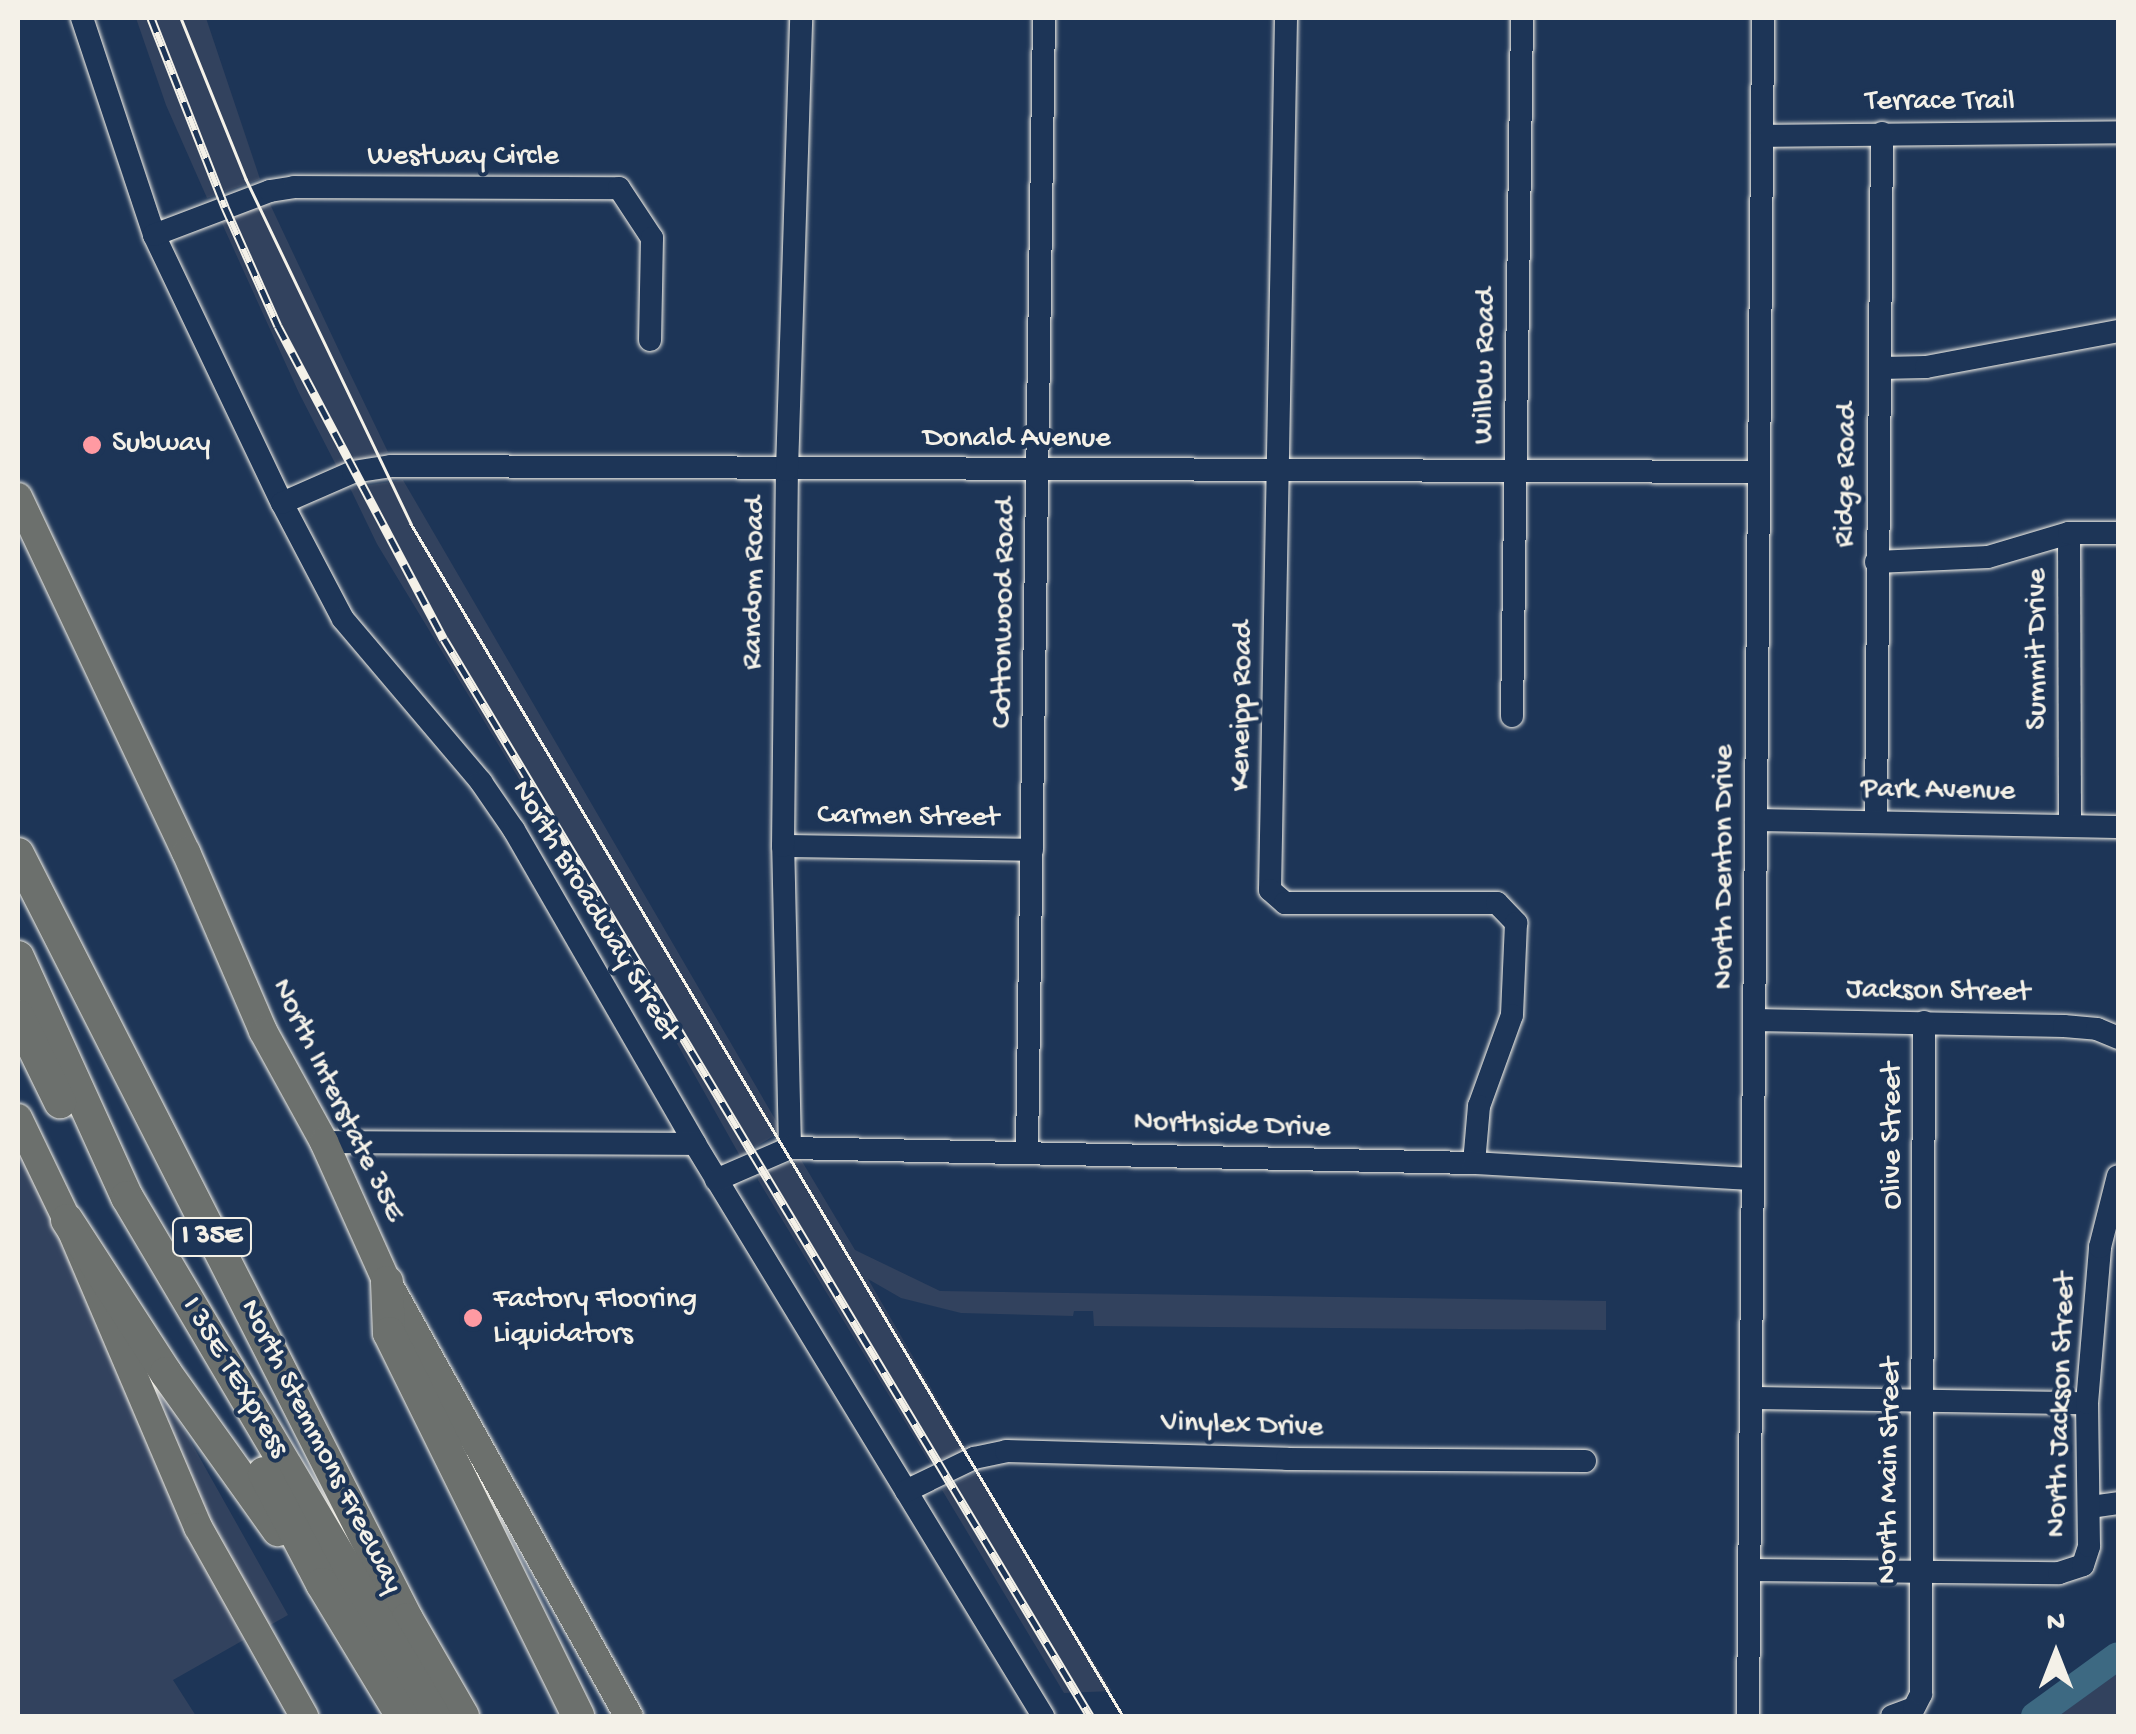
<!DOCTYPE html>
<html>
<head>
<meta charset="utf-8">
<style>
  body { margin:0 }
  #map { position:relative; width:2136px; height:1734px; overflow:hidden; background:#1d3557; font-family:"Gochi Hand",sans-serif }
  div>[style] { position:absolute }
  .built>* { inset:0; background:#32425e }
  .river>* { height:28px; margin:-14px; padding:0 14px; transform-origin:14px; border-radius:14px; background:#3d6982 }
  .roads { filter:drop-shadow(0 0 2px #f4f1e8) drop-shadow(0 0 2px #f4f1e8) }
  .minor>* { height:22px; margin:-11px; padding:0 11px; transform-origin:11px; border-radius:11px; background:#1d3557 }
  .major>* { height:28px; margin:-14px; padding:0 14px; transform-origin:14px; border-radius:14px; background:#6c706d }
  .highway>* { height:32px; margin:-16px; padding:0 16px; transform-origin:16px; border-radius:16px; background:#6c706d }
  .tram>* { height:2.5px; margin:-1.25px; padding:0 1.25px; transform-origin:1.25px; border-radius:1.25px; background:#f4f1e8 }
  .rail>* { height:9px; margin-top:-4.5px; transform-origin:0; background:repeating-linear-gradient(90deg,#1d3557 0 15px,#f4f1e8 0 30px); box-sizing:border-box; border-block:2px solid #f4f1e8 }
  .dots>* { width:28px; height:28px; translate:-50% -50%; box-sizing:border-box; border:5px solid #1d3557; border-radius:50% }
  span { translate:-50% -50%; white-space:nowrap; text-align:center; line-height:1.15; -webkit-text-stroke:8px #1d3557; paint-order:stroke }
  .shield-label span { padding:2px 8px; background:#1d3557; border:2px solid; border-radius:8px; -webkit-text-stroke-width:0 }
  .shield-label { font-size:28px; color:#f4f1e8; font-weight:700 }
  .street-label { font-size:30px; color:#f4f1e8 }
  .poi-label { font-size:30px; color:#f4f1e8 }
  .left { translate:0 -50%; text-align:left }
  .frame { position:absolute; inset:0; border:20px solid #f4f1e8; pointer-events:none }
  .north { position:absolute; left:2006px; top:1604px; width:100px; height:100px; -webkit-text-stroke:8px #1d3557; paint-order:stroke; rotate:0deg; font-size:28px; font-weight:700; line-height:40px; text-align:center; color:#f4f1e8 }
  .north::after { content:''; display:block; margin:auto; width:35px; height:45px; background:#f4f1e8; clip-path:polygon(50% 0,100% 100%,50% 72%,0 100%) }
</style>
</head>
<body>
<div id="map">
  <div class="built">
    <i style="clip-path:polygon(136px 18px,206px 18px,260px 179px,207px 198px,166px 105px)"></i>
    <i style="clip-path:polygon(269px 202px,343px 359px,388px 452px,337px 467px,299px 393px,220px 219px)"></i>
    <i style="clip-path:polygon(403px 480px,782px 1131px,740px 1156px,652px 999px,377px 544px,350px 488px)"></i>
    <i style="clip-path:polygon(18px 1134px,288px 1615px,173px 1680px,196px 1716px,18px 1716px)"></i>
    <i style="clip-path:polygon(800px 1158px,855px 1250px,940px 1291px,1606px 1301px,1606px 1330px,1094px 1326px,1093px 1311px,1074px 1311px,1073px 1316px,961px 1313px,901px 1298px,868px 1279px,967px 1450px,930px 1463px,758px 1180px,759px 1175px)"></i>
    <i style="clip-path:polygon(976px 1473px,1112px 1691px,1064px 1693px,942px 1490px)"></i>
    <i style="clip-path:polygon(2118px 1673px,2118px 1716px,2058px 1716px)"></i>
  </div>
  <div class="river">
    <i style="left:2035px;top:1716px;width:102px;rotate:-35.9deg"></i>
  </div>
  <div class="roads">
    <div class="minor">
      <i style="left:82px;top:18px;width:229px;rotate:71.6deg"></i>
      <i style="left:154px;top:235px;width:297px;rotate:64.5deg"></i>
      <i style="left:282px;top:503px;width:131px;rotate:62.3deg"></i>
      <i style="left:343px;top:619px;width:214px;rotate:49.7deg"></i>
      <i style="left:481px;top:782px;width:58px;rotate:55.5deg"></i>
      <i style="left:514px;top:830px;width:362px;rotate:60deg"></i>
      <i style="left:695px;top:1144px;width:670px;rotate:58.68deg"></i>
      <i style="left:1286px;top:18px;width:872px;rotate:91.05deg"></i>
      <i style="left:1270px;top:890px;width:20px;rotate:41deg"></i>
      <i style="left:1285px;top:903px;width:212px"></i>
      <i style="left:1497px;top:903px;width:28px;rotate:46deg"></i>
      <i style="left:1516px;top:923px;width:92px;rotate:92.5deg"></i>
      <i style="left:1512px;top:1015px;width:97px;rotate:109.9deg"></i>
      <i style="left:1479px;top:1106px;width:57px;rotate:95deg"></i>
      <i style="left:1762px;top:136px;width:356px;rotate:-0.6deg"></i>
      <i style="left:154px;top:235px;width:124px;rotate:-20.8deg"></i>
      <i style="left:270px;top:191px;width:24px;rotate:-9deg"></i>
      <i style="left:294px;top:187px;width:325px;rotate:0.2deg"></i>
      <i style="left:619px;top:188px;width:60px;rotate:56.6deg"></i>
      <i style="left:652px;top:238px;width:102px;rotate:91.1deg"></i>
      <i style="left:1881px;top:368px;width:45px;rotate:-1.3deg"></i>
      <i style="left:1926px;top:367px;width:195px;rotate:-10.6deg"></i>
      <i style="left:282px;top:503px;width:77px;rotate:-23.6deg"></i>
      <i style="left:353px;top:472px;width:38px;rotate:-9deg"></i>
      <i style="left:391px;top:466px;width:1368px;rotate:0.25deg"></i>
      <i style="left:2069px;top:533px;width:292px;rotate:89.8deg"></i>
      <i style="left:1876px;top:562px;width:112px;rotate:-2.6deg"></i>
      <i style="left:1988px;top:557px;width:84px;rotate:-16.5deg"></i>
      <i style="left:2069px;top:533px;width:49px"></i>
      <i style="left:1512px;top:716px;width:698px;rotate:-89.18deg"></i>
      <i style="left:1876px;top:819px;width:686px;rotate:-89.5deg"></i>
      <i style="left:1756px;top:820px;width:362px;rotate:1.1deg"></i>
      <i style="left:783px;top:846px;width:249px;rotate:0.9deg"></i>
      <i style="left:1754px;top:1020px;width:310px;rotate:1.1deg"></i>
      <i style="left:2064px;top:1026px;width:33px;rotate:5deg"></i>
      <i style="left:2097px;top:1029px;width:23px;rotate:23deg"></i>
      <i style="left:324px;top:1142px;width:371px;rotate:0.3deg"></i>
      <i style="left:790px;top:1148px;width:302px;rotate:-91.3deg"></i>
      <i style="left:783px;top:846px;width:376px;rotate:-89.4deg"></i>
      <i style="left:787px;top:470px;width:452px;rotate:-88.2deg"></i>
      <i style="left:1027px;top:1150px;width:1132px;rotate:-89.14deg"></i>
      <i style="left:716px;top:1180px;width:81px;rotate:-23.4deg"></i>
      <i style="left:790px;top:1148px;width:684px;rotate:1.26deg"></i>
      <i style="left:1474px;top:1163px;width:279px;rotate:3.3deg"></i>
      <i style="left:1751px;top:1398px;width:336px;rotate:0.9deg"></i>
      <i style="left:906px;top:1491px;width:76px;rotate:-25.9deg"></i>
      <i style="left:974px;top:1458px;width:33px;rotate:-12deg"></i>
      <i style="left:1006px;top:1451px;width:281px;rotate:1.6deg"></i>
      <i style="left:1287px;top:1459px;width:298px;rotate:0.4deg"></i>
      <i style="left:2090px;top:1507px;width:28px;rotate:-8deg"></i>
      <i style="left:1749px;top:1570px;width:310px;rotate:0.6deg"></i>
      <i style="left:2059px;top:1573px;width:25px;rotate:-18deg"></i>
      <i style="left:2083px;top:1565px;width:20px;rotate:-72deg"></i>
      <i style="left:2089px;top:1546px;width:143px;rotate:-90.8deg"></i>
      <i style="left:2087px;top:1403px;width:157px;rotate:-85.2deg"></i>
      <i style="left:2100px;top:1247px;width:73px;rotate:-75.8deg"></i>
      <i style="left:1748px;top:1716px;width:1698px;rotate:-89.49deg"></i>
      <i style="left:1892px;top:1716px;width:23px;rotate:-20deg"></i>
      <i style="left:1914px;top:1708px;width:16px;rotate:-63deg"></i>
      <i style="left:1921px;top:1694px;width:672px;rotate:-89.74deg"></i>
    </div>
    <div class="major">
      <i style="left:18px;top:497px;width:393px;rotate:64.7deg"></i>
      <i style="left:186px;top:852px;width:195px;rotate:66.7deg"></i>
      <i style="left:263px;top:1031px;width:127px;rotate:61.2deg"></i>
      <i style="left:324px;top:1142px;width:154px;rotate:65.8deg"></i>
      <i style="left:387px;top:1282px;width:497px;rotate:60.9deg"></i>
      <i style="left:18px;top:1118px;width:113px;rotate:64.3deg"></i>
      <i style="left:67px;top:1220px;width:334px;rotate:66.9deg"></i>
      <i style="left:198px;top:1527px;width:217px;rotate:60.7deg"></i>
    </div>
    <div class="highway">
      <i style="left:18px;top:854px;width:858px;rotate:63.05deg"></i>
      <i style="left:407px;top:1619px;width:112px;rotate:60deg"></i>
      <i style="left:18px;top:957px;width:264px;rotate:65.6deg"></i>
      <i style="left:127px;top:1197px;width:603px;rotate:59.39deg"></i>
      <i style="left:18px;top:1016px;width:96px;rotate:64deg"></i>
      <i style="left:67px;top:1220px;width:182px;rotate:57.1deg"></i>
      <i style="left:166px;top:1373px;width:193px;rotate:54.5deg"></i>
      <i style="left:387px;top:1282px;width:51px;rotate:87.8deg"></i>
      <i style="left:389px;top:1333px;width:427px;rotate:63.7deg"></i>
      <i style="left:264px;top:1473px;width:125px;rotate:62.4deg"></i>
      <i style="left:322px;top:1584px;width:154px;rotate:58.8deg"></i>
    </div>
  </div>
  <div class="tram">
    <i style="left:181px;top:18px;width:174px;rotate:68deg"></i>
    <i style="left:246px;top:179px;width:382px;rotate:64.4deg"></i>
    <i style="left:411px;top:524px;width:1388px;rotate:59.15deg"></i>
  </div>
  <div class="rail">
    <i style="left:151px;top:18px;width:203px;rotate:68.6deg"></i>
    <i style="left:225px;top:207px;width:130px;rotate:66deg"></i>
    <i style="left:278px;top:326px;width:354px;rotate:62.1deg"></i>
    <i style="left:444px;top:639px;width:1256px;rotate:59.04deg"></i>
  </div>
  <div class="dots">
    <i style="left:92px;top:445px;background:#ff9aa2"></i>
    <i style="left:473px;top:1318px;background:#ff9aa2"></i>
  </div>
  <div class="shield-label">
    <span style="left:212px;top:1237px">I 35E</span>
  </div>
  <div class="street-label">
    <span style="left:1940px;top:103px">Terrace Trail</span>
    <span style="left:463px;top:158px">Westway Circle</span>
    <span style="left:1487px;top:366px;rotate:-89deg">Willow Road</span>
    <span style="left:1017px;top:440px">Donald Avenue</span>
    <span style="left:1848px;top:475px;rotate:-89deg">Ridge Road</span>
    <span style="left:756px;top:583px;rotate:-89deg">Random Road</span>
    <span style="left:1006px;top:613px;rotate:-89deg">Cottonwood Road</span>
    <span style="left:2039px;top:649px;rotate:-90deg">Summit Drive</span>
    <span style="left:1244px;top:706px;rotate:-89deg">Keneipp Road</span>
    <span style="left:1938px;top:792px;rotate:1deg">Park Avenue</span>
    <span style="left:908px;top:818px;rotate:1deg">Carmen Street</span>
    <span style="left:1726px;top:867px;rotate:-90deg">North Denton Drive</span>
    <span style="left:594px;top:912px;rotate:59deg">North Broadway Street</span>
    <span style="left:1938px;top:993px;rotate:1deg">Jackson Street</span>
    <span style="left:336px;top:1101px;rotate:64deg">North Interstate 35E</span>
    <span style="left:1232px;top:1127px;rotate:2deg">Northside Drive</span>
    <span style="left:1894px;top:1136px;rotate:-90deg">Olive Street</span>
    <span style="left:234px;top:1378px;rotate:59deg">I 35E TEXpress</span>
    <span style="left:2063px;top:1405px;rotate:-88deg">North Jackson Street</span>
    <span style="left:1242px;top:1427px;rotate:2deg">Vinylex Drive</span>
    <span style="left:320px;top:1447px;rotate:63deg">North Stemmons Freeway</span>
    <span style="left:1891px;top:1471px;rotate:-89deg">North Main Street</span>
  </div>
  <div class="poi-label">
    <span class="left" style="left:112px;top:445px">Subway</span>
    <span class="left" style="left:493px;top:1318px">Factory Flooring<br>Liquidators</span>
  </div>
  <div class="frame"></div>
  <div class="north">N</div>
</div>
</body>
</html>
